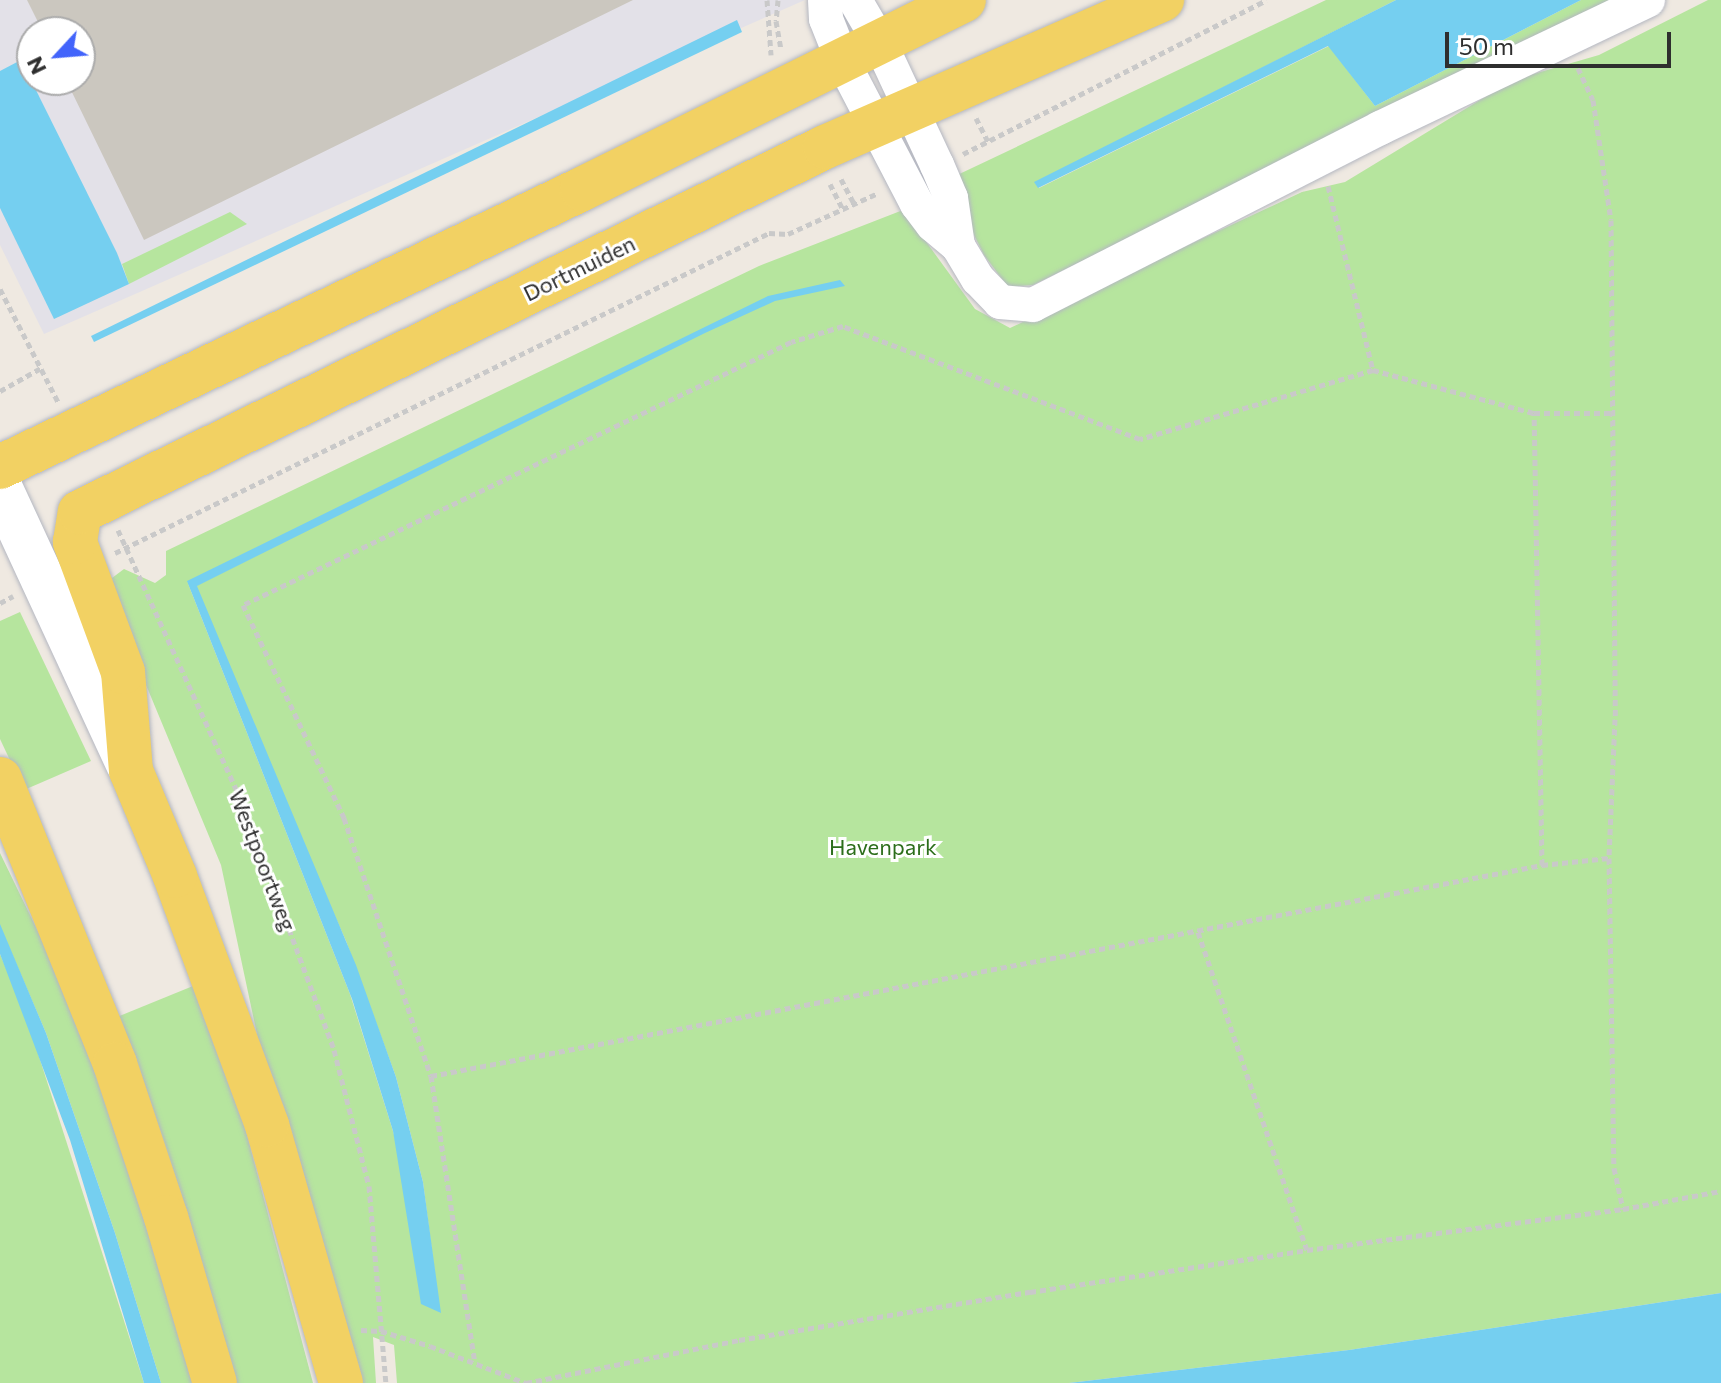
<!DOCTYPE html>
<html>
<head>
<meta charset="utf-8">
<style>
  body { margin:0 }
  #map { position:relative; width:1721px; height:1383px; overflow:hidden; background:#efe9e1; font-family:Commissioner,sans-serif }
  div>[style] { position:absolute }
  .industrial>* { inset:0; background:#e3e1e8 }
  .green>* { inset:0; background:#b6e59e }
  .water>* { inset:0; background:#75cff0 }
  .building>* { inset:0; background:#cbc7bf }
  .path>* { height:5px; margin-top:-2.5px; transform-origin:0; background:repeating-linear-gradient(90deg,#c9c9c9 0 6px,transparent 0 10px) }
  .roads { filter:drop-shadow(0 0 2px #b4b7c1) drop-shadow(0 0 2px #b4b7c1) }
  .minor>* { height:34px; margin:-17px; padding:0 17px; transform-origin:17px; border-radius:17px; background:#fff }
  .secondary>* { height:44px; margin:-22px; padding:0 22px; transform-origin:22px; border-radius:22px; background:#fff }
  .primary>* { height:44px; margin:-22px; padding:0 22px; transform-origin:22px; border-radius:22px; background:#f2d163 }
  span { translate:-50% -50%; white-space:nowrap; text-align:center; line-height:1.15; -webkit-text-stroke:6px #fff; paint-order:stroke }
  .street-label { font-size:22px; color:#2e2e2e }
  .park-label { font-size:22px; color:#2c6e1b }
  .north { position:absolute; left:16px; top:16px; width:80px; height:80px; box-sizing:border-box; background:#fff; border:2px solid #ababab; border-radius:50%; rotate:244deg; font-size:22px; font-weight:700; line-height:32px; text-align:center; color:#2e2e2e }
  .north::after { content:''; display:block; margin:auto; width:28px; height:36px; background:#4264fb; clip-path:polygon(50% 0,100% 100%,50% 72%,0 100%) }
  .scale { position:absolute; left:1445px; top:32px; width:226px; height:36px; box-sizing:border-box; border:4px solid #2e2e2e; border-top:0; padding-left:10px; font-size:24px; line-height:28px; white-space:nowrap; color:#2e2e2e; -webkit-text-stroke:6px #fff; paint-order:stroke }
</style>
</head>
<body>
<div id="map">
  <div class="industrial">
    <i style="clip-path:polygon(evenodd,0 0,805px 0,44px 334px,0 245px,0 0,32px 32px,80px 32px,80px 80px,32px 80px,32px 32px)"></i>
  </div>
  <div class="green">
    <i style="clip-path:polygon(1326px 0,1396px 0,1035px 183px,1039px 188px,1329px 46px,1375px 106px,1581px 0,1619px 0,1033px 285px,1008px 287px,984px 255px,967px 221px,953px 177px)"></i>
    <i style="clip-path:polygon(evenodd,1708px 0,1721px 0,1721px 1293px,1349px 1350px,1069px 1383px,397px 1383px,394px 1345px,373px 1337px,376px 1383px,359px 1383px,262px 1058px,221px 865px,104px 584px,124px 569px,155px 583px,166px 575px,166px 551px,759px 266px,903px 210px,975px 309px,1010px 328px,1302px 192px,1345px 182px,1513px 80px,1599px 55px,1708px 0,187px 581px,346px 941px,396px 1077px,423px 1182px,440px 1313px,393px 1131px,350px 994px,187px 581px)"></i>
    <i style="clip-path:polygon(230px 212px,247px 224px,129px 284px,122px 264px)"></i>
    <i style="clip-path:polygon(20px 612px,91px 761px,24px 790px,0 739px,0 621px)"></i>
    <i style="clip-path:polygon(0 853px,63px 983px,101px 1087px,197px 1383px,161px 1383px,115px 1233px,46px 1033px,0 926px)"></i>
    <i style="clip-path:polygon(0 954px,25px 1013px,144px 1383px,0 1383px)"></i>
    <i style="clip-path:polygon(193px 986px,244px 1124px,313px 1383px,232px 1383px,117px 1017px)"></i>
  </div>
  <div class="water">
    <i style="clip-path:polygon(1396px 0,1581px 0,1375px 106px,1328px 46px,1038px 188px,1034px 182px)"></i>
    <i style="clip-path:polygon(737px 20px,742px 32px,94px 342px,91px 336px)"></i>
    <i style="clip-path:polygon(21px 60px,117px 253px,129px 284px,54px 319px,0 208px,0 71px)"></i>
    <i style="clip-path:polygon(840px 280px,845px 286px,775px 301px,705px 333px,197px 586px,356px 965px,396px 1077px,423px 1182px,441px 1313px,421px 1304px,393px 1131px,352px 999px,187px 581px,768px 296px)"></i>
    <i style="clip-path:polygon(0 924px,46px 1033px,115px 1233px,161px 1383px,144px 1383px,70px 1140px,0 954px)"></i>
    <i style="clip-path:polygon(1721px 1293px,1721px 1383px,1069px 1383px,1349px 1350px)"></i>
  </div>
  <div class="building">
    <i style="clip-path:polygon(27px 0,633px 0,144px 240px,66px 80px,80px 80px,80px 32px,43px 32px)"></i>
  </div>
  <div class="path">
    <i style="left:767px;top:0;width:55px;rotate:85.8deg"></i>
    <i style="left:778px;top:0;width:21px;rotate:95deg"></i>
    <i style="left:776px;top:21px;width:29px;rotate:80deg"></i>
    <i style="left:1578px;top:68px;width:35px;rotate:65deg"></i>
    <i style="left:1593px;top:100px;width:121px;rotate:81.5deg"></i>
    <i style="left:1611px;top:220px;width:499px;rotate:89.5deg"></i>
    <i style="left:1615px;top:719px;width:139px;rotate:92.5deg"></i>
    <i style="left:1609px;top:858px;width:310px;rotate:89.1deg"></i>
    <i style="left:1614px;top:1168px;width:42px;rotate:77.6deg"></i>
    <i style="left:976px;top:118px;width:27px;rotate:63deg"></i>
    <i style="left:963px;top:154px;width:340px;rotate:-26.9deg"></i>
    <i style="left:841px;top:179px;width:30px;rotate:62deg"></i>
    <i style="left:830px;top:184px;width:29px;rotate:63deg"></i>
    <i style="left:1328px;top:186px;width:189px;rotate:76.3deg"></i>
    <i style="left:1373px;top:370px;width:167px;rotate:15deg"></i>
    <i style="left:0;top:289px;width:127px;rotate:62.8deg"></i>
    <i style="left:1373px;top:370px;width:243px;rotate:163.5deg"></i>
    <i style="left:1140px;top:439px;width:318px;rotate:-159.2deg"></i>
    <i style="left:843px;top:326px;width:54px;rotate:162.9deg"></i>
    <i style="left:791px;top:342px;width:608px;rotate:154.36deg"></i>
    <i style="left:243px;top:605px;width:236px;rotate:64.6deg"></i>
    <i style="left:344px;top:818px;width:272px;rotate:71.4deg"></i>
    <i style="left:431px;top:1076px;width:1131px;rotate:-10.75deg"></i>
    <i style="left:1542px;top:865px;width:67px;rotate:-6deg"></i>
    <i style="left:0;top:391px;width:47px;rotate:-29.3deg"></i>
    <i style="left:118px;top:530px;width:294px;rotate:65.5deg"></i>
    <i style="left:240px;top:798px;width:269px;rotate:69.5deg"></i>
    <i style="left:334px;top:1050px;width:140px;rotate:75.6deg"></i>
    <i style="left:369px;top:1186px;width:198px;rotate:85.1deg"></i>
    <i style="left:115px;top:553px;width:728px;rotate:-26.07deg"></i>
    <i style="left:769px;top:233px;width:19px;rotate:3deg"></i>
    <i style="left:788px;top:234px;width:99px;rotate:-24.5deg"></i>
    <i style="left:0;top:603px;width:15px;rotate:-28deg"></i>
    <i style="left:1542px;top:865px;width:452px;rotate:-91deg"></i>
    <i style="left:1534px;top:413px;width:78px"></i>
    <i style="left:1198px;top:932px;width:336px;rotate:71.1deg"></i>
    <i style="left:431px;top:1076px;width:289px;rotate:81.3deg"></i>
    <i style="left:361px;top:1330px;width:20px;rotate:3deg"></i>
    <i style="left:381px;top:1331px;width:51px;rotate:17deg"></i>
    <i style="left:430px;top:1346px;width:103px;rotate:21.1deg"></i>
    <i style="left:526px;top:1383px;width:217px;rotate:-11.4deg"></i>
    <i style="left:739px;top:1340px;width:295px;rotate:-9.4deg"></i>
    <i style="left:1030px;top:1292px;width:280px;rotate:-8.6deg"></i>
    <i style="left:1307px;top:1250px;width:319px;rotate:-7.4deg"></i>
    <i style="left:1623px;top:1209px;width:100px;rotate:-10.4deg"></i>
  </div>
  <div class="roads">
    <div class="minor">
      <i style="left:825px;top:0;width:19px;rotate:87deg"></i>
      <i style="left:826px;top:19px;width:46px;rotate:68.4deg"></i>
      <i style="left:843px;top:62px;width:160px;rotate:62.5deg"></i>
      <i style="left:917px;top:204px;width:26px;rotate:53deg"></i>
      <i style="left:933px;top:225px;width:33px;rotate:40deg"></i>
      <i style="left:958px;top:246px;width:39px;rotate:59deg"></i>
      <i style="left:978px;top:279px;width:32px;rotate:46deg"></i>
      <i style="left:1000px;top:302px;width:33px;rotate:5deg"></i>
      <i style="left:1033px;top:305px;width:390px;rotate:-27deg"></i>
      <i style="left:1380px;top:128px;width:297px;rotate:-25.5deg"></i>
      <i style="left:855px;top:0;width:50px;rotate:59.8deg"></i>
      <i style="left:880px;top:43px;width:135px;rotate:65deg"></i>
      <i style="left:937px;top:165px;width:36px;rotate:67deg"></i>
      <i style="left:951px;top:198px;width:49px;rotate:81.7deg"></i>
    </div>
    <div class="secondary">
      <i style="left:0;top:487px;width:305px;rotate:65.2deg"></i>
    </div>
    <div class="primary">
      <i style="left:0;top:467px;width:645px;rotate:-25.53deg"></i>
      <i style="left:582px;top:189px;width:426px;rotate:-26.3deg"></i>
      <i style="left:0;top:779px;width:307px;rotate:68deg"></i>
      <i style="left:115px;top:1064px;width:161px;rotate:71.6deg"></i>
      <i style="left:166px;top:1217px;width:173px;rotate:73.6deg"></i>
      <i style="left:341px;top:1383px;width:268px;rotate:-106deg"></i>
      <i style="left:267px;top:1125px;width:265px;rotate:-110.3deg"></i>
      <i style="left:175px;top:876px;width:114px;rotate:-112.7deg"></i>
      <i style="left:131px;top:771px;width:99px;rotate:-94.6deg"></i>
      <i style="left:123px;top:672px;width:139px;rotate:-110.3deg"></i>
      <i style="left:75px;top:542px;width:30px;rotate:-81deg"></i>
      <i style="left:80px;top:512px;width:830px;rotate:-26.1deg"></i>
      <i style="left:825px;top:147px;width:368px;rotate:-23.6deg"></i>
    </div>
  </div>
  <div class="street-label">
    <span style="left:579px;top:268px;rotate:-26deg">Dortmuiden</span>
    <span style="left:263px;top:860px;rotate:69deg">Westpoortweg</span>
  </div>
  <div class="park-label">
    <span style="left:883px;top:847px">Havenpark</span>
  </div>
  <div class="north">N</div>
  <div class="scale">50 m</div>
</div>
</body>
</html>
